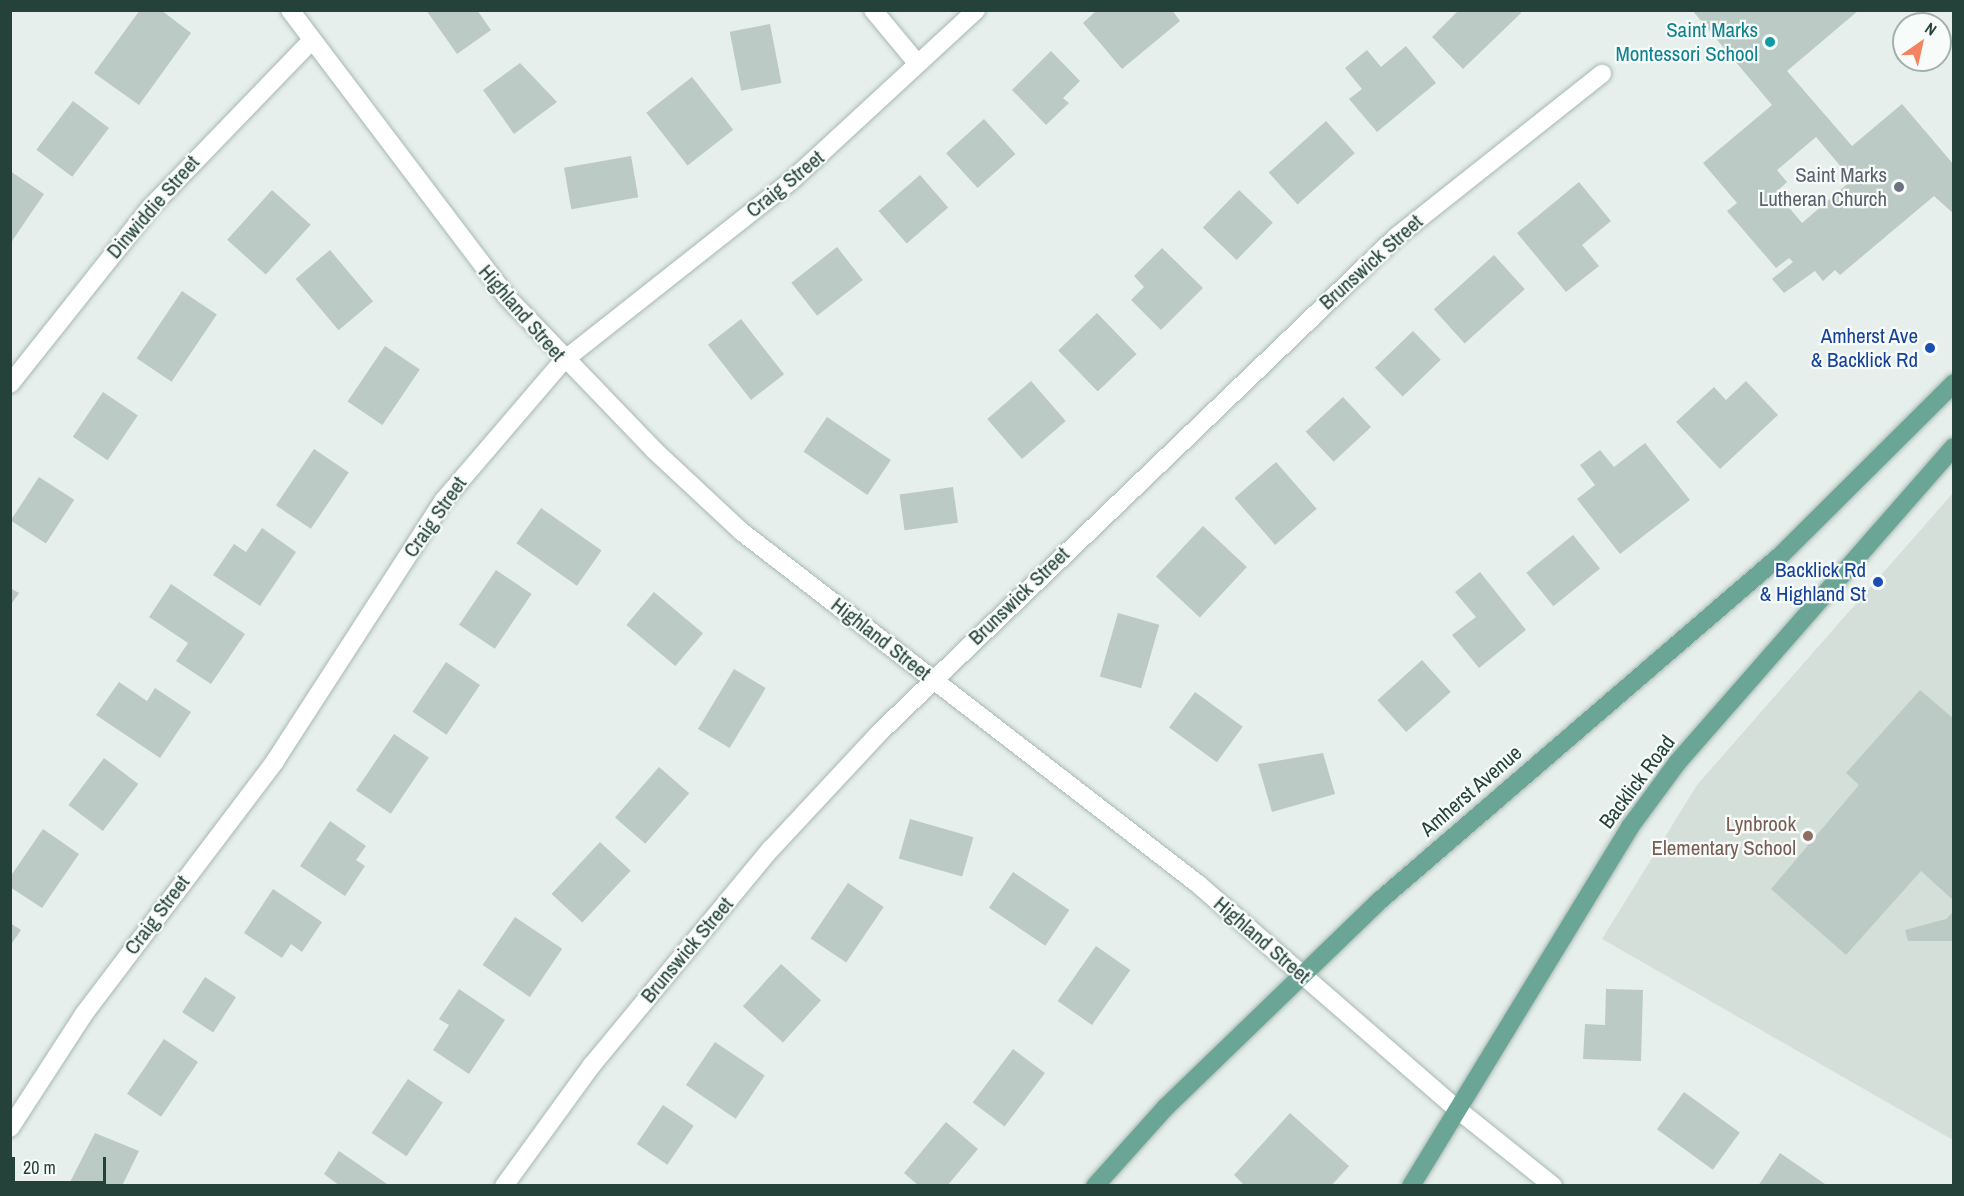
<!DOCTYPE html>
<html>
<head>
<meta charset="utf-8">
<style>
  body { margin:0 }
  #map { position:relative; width:1964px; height:1196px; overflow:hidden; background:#e6efeb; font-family:"Archivo Narrow",sans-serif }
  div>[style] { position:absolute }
  .built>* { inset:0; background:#d4dfda }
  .building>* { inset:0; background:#bbcac4; transform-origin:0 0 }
  .roads { filter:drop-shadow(0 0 2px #a8b8b2) drop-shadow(0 0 2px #a8b8b2) }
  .street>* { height:18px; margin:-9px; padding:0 9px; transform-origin:9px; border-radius:9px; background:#fff }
  .secondary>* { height:18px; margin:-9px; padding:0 9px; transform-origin:9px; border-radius:9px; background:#fff }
  .primary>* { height:18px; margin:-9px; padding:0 9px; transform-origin:9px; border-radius:9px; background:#6aa596 }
  .dots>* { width:16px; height:16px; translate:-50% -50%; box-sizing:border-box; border:3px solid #f7fbf9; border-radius:50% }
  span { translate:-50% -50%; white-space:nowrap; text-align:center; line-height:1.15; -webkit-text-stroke:4.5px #f7fbf9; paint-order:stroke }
  .culture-label { font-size:21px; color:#0d838f }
  .right { translate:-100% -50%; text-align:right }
  .worship-label { font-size:21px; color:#5b616d }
  .street-label { font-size:21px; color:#24423a }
  .transit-label { font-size:21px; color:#164399 }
  .education-label { font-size:21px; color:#785e54 }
  .frame { position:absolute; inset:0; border:12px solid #24423a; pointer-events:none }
  .north { position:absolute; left:1892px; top:12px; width:60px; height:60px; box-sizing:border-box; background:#f7fbf9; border:2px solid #a3b1ad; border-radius:50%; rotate:34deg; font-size:16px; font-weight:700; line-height:24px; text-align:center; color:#24423a }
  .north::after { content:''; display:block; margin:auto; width:21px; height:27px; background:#f4845f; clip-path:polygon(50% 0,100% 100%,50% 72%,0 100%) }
  .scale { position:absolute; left:12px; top:1157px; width:94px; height:27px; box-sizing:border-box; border:3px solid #24423a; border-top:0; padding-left:8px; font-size:18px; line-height:21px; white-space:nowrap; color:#24423a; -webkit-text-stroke:4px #f7fbf9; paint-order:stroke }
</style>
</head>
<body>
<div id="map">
  <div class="built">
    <i style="clip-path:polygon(1953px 493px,1953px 1140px,1602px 939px,1697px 785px)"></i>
  </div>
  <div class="building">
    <i style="clip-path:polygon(140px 10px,161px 10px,191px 33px,139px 105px,94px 73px)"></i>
    <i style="clip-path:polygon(426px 10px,477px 10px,491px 30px,457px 54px)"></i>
    <i style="clip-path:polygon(1097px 10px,1172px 10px,1180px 21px,1122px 69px,1083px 23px)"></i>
    <i style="clip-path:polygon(1459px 10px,1519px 10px,1521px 13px,1463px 69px,1432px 37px)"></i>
    <i style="clip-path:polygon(evenodd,1692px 10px,1859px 10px,1787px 71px,1852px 146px,1902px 104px,1954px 165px,1954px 214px,1934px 196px,1840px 275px,1835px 270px,1823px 281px,1815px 271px,1784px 293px,1772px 279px,1793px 262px,1789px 258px,1776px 268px,1727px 211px,1737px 203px,1703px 163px,1772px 105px,1692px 10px,1816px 137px,1852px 180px,1802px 223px,1776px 192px,1787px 182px,1777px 170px,1816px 137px)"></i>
    <i style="left:770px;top:24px;width:60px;height:41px;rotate:79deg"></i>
    <i style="clip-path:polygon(1406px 46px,1436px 83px,1377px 132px,1349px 99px,1362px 89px,1345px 68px,1367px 50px,1381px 67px)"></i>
    <i style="clip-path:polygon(1051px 51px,1080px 81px,1063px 98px,1069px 103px,1046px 125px,1012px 90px)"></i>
    <i style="clip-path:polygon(520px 63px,557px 102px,514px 134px,483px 90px)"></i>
    <i style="left:692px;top:77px;width:67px;height:58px;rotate:52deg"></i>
    <i style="left:73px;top:101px;width:45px;height:61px;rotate:37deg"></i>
    <i style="left:984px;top:119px;width:47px;height:51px;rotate:48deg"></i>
    <i style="left:1326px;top:121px;width:43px;height:77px;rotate:48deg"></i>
    <i style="left:631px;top:156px;width:42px;height:68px;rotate:80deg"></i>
    <i style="clip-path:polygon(10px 171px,44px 194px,10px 244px)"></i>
    <i style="left:920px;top:175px;width:43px;height:55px;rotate:49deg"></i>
    <i style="clip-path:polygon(1579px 182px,1611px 221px,1582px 245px,1599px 266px,1566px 292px,1517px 233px)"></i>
    <i style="left:272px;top:190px;width:52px;height:67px;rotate:42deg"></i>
    <i style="left:1239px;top:190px;width:47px;height:52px;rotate:44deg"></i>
    <i style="left:837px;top:247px;width:42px;height:58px;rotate:52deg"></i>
    <i style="clip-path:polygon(1162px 248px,1203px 288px,1161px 330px,1131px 300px,1144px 287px,1134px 276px)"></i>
    <i style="left:330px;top:250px;width:67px;height:45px;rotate:50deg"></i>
    <i style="left:1494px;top:255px;width:46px;height:81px;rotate:48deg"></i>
    <i style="left:182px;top:291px;width:42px;height:81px;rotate:34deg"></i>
    <i style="left:1097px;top:313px;width:57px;height:54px;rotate:46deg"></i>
    <i style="left:741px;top:319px;width:70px;height:42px;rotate:52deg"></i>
    <i style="left:1413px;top:331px;width:40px;height:53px;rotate:46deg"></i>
    <i style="left:385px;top:346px;width:42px;height:67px;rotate:34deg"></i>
    <i style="left:1031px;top:381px;width:53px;height:58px;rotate:49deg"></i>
    <i style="clip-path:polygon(1746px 381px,1778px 415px,1720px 469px,1676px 422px,1714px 387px,1726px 400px)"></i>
    <i style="left:103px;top:392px;width:42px;height:54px;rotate:34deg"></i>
    <i style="left:1343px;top:397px;width:41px;height:51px;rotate:47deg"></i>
    <i style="left:827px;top:417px;width:77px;height:42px;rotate:34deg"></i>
    <i style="clip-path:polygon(1645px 443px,1690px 500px,1620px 554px,1577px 499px,1595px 485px,1580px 465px,1600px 450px,1614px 467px)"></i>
    <i style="left:314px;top:449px;width:42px;height:68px;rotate:34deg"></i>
    <i style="left:1276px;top:462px;width:62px;height:55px;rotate:49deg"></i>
    <i style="left:39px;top:477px;width:42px;height:52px;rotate:33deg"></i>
    <i style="left:953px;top:487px;width:36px;height:54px;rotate:82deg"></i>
    <i style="left:541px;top:508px;width:74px;height:43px;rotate:35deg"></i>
    <i style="left:1203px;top:526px;width:60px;height:69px;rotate:43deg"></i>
    <i style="clip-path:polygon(262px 528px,296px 552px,260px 606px,213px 575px,234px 544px,246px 552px)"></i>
    <i style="left:1573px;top:535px;width:43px;height:60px;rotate:51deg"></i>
    <i style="left:496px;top:570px;width:43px;height:66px;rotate:34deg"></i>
    <i style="clip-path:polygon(1480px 572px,1526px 630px,1479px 668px,1452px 635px,1476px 617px,1455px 592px)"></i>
    <i style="clip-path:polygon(171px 584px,245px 634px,211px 684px,176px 661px,188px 643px,149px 617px)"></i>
    <i style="clip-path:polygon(10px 588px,19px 593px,10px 606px)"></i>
    <i style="left:654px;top:592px;width:64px;height:43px;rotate:40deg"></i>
    <i style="left:1118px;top:613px;width:43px;height:66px;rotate:16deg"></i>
    <i style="left:1422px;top:660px;width:43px;height:60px;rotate:48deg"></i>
    <i style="left:446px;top:662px;width:41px;height:60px;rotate:34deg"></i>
    <i style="left:734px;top:669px;width:37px;height:70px;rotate:31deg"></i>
    <i style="clip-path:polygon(119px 682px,147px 701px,155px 688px,191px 712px,160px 758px,96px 715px)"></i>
    <i style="clip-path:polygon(1920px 690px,1954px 719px,1954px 901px,1921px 871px,1846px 955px,1771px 889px,1859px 785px,1846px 773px)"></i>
    <i style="left:1195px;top:692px;width:59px;height:44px;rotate:36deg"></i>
    <i style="left:394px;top:734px;width:42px;height:68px;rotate:34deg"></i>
    <i style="clip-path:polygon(1323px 753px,1335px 794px,1272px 812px,1258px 764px)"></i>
    <i style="left:104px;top:758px;width:43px;height:59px;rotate:37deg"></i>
    <i style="left:659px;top:767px;width:40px;height:67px;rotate:41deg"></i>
    <i style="left:910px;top:819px;width:66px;height:41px;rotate:16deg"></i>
    <i style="clip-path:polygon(330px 821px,366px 846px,356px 860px,365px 866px,345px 896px,300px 866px)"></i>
    <i style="clip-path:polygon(43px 829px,79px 854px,42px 908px,10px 887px,10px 877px)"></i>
    <i style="left:600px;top:842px;width:42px;height:71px;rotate:43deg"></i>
    <i style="left:1013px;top:872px;width:68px;height:43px;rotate:34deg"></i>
    <i style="left:848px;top:883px;width:43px;height:67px;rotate:34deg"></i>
    <i style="clip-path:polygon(273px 889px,322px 922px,302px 952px,291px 944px,282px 958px,244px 933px)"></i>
    <i style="clip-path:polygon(1954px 911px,1954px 941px,1908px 941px,1905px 930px,1946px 919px)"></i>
    <i style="left:515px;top:917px;width:57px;height:58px;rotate:34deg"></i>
    <i style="clip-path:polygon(10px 923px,21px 930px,10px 946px)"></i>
    <i style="left:1096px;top:946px;width:42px;height:67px;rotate:35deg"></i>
    <i style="left:781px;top:964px;width:54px;height:57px;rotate:42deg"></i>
    <i style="left:205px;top:977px;width:37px;height:42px;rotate:33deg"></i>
    <i style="clip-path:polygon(459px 989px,505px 1020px,469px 1074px,433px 1050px,449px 1025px,439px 1019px)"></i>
    <i style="clip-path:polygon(1606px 989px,1643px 990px,1641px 1061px,1583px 1059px,1585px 1024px,1605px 1025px)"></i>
    <i style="left:164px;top:1039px;width:41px;height:66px;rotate:34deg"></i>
    <i style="left:715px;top:1042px;width:60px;height:52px;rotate:34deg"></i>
    <i style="left:1013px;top:1049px;width:40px;height:67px;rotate:37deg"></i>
    <i style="left:408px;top:1079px;width:42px;height:65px;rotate:34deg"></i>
    <i style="left:1684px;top:1092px;width:69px;height:46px;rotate:36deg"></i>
    <i style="left:663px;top:1105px;width:37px;height:47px;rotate:34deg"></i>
    <i style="clip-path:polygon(1290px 1113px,1349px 1166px,1331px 1186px,1245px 1186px,1234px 1175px)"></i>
    <i style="clip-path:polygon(946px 1122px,978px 1149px,947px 1186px,919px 1186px,904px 1173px)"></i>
    <i style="clip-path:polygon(95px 1133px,139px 1151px,122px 1186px,68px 1186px)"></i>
    <i style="clip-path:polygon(339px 1151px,390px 1186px,340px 1186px,324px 1174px)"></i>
    <i style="clip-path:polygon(1780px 1153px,1828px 1186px,1758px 1186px)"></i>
  </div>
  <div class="roads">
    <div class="street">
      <i style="left:873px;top:10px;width:69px;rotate:50.3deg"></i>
      <i style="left:10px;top:384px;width:223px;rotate:-51.5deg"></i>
      <i style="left:149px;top:209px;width:232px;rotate:-46deg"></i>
      <i style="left:1457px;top:1109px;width:123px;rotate:38.7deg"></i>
      <i style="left:10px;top:1128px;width:136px;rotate:-57deg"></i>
      <i style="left:84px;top:1014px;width:317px;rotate:-52.9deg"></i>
      <i style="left:275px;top:761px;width:310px;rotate:-57.1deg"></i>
      <i style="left:443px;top:501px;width:184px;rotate:-49.4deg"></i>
      <i style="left:563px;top:361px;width:290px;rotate:-38.3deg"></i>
      <i style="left:791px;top:181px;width:252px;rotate:-42.7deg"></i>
      <i style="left:504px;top:1186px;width:150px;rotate:-54deg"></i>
      <i style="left:592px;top:1065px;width:281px;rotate:-50.4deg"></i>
      <i style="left:771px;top:849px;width:160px;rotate:-47deg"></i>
      <i style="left:880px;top:732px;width:715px;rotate:-43.81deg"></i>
      <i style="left:1396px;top:237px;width:263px;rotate:-38.4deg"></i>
    </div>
    <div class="secondary">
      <i style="left:290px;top:10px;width:358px;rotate:52.9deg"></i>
      <i style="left:506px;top:296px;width:214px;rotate:46.1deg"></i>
      <i style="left:654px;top:450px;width:120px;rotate:43deg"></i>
      <i style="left:742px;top:532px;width:576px;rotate:37.67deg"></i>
      <i style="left:1198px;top:884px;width:343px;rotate:41deg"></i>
    </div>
    <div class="primary">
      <i style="left:1095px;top:1186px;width:106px;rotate:-48.1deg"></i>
      <i style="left:1166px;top:1107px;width:295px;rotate:-44deg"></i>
      <i style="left:1378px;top:902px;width:532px;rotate:-40.73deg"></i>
      <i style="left:1781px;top:555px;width:244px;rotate:-44.8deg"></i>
      <i style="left:1411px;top:1186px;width:421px;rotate:-58.6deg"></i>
      <i style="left:1630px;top:827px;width:79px;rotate:-53.7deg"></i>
      <i style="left:1677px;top:763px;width:420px;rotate:-48.8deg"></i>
    </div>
  </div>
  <div class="dots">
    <i style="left:1770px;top:42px;background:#0f9aa8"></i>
    <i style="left:1899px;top:187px;background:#6b7280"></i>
    <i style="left:1930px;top:348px;background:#1a4fb4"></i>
    <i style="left:1878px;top:582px;background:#1a4fb4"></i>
    <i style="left:1808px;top:836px;background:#8d6e63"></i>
  </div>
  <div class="culture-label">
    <span class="right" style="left:1758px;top:42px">Saint Marks<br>Montessori School</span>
  </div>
  <div class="worship-label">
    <span class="right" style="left:1887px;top:187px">Saint Marks<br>Lutheran Church</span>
  </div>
  <div class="street-label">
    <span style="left:785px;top:184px;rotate:-39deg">Craig Street</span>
    <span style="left:153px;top:207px;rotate:-49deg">Dinwiddie Street</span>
    <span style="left:1371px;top:262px;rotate:-42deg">Brunswick Street</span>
    <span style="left:522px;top:313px;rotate:49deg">Highland Street</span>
    <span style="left:435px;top:517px;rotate:-55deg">Craig Street</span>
    <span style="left:1019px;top:596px;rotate:-44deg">Brunswick Street</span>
    <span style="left:881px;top:639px;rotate:38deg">Highland Street</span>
    <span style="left:1637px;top:782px;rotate:-53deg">Backlick Road</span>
    <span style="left:1471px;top:791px;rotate:-41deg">Amherst Avenue</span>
    <span style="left:157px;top:915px;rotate:-53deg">Craig Street</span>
    <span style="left:1262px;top:940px;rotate:41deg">Highland Street</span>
    <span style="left:687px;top:950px;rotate:-50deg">Brunswick Street</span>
  </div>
  <div class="transit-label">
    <span class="right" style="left:1918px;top:348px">Amherst Ave<br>&amp; Backlick Rd</span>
    <span class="right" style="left:1866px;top:582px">Backlick Rd<br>&amp; Highland St</span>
  </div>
  <div class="education-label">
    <span class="right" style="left:1796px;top:836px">Lynbrook<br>Elementary School</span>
  </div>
  <div class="frame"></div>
  <div class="north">N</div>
  <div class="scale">20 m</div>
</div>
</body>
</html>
